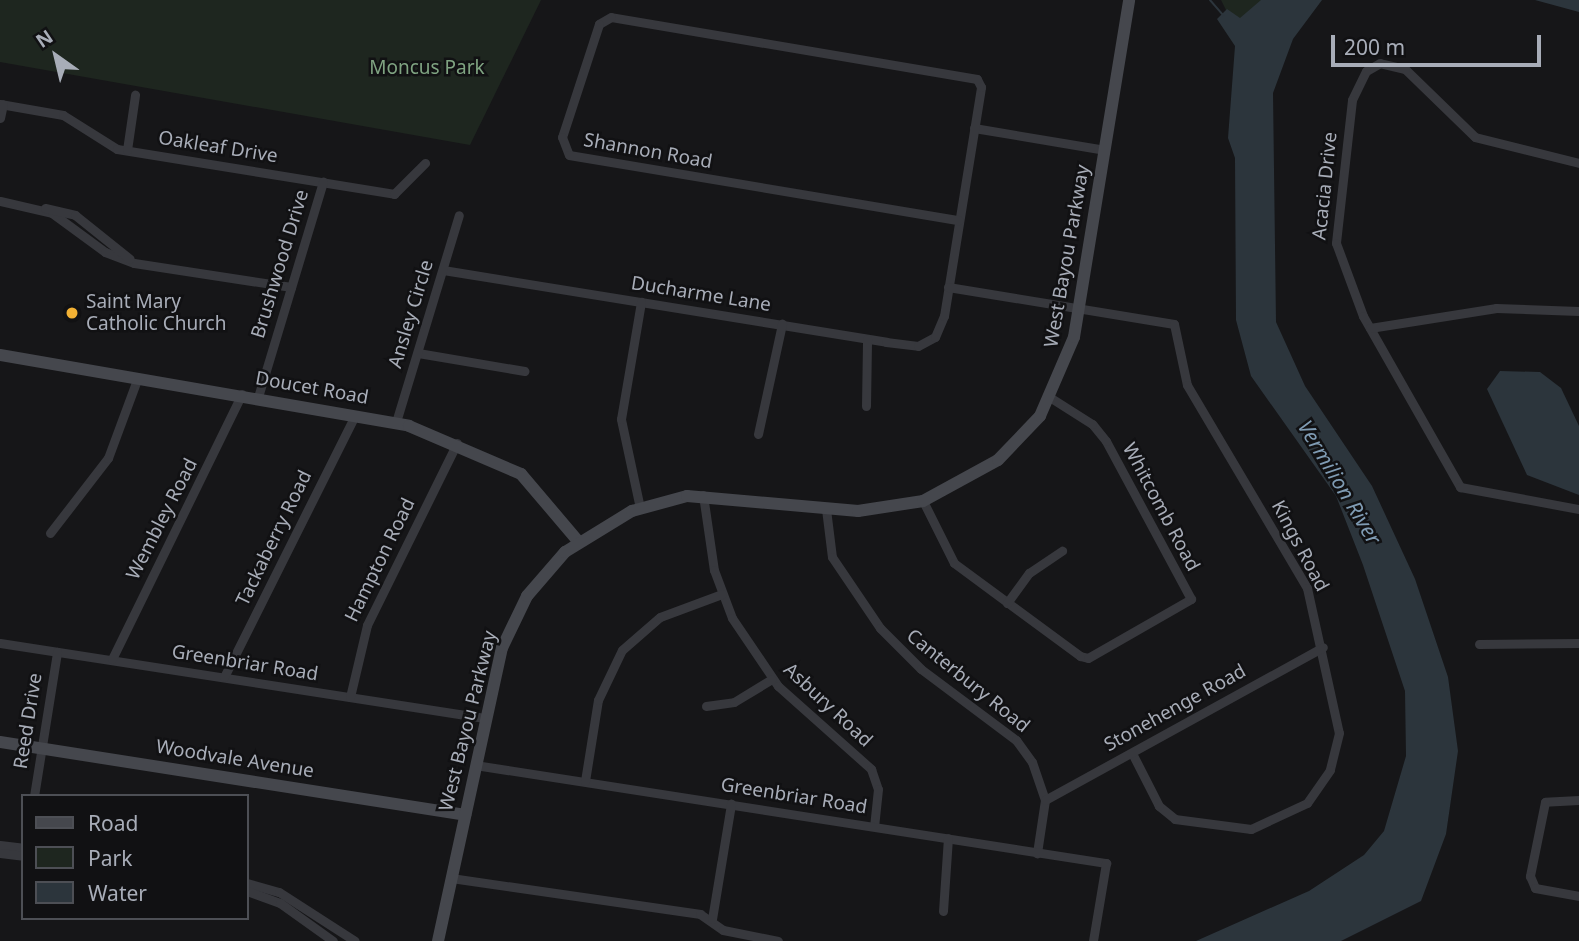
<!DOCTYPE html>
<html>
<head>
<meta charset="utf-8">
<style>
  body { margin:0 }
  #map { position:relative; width:1579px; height:941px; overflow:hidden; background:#161618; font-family:"Noto Sans",sans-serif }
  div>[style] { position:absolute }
  .green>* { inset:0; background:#1e261f }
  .water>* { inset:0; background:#2c353c }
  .stream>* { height:2px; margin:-1px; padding:0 1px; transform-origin:1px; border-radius:1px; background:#2c353c }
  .street>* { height:9px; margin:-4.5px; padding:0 4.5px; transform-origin:4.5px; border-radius:4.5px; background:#37383d }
  .secondary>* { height:12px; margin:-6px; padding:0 6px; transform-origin:6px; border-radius:6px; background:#45474d }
  .dots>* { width:19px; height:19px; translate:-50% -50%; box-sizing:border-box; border:4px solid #111113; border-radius:50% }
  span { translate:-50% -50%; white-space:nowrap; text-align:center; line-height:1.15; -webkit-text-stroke:5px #111113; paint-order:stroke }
  .park-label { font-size:19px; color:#7fa381 }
  .street-label { font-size:19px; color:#a8adb8 }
  .poi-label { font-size:19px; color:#a8adb8 }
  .left { translate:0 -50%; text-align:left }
  .water-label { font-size:21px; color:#7f9bb3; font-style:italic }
  .legend { position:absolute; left:21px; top:794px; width:228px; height:126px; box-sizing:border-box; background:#111113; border:2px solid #4d4f55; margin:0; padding:9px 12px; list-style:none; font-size:21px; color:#a8adb8 }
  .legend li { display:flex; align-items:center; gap:14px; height:35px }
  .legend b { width:35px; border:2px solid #4d4f55 }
  .north { position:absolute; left:21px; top:21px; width:70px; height:70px; -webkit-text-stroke:5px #111113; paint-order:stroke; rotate:326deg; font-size:19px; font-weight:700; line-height:28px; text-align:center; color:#a8adb8 }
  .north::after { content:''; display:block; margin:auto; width:24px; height:32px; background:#a8adb8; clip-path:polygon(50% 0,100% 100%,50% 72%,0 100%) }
  .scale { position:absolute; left:1331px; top:35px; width:210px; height:32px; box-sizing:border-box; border:4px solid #a8adb8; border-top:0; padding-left:9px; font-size:21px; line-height:24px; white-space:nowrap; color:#a8adb8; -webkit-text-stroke:5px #111113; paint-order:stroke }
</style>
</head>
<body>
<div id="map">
  <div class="green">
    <i style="clip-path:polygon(0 0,541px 0,470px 145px,0 62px)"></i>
    <i style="clip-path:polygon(1221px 0,1263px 0,1240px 21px,1229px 16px)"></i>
  </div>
  <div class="water">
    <i style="clip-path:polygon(1261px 0,1322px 0,1293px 39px,1273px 93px,1276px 322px,1305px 386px,1372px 486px,1415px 579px,1448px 677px,1458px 751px,1446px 834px,1421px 901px,1341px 941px,1196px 941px,1309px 891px,1364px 855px,1384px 831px,1406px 756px,1405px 691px,1363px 565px,1336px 496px,1251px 376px,1236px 320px,1235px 158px,1228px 138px,1235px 46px,1217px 19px,1227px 9px,1240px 18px)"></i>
    <i style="clip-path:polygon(1535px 0,1579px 0,1579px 12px)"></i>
    <i style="clip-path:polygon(1500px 371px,1540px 372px,1561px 388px,1579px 426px,1579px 495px,1527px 475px,1487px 389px)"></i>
  </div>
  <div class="stream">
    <i style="left:1210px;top:0;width:20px;rotate:49deg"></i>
  </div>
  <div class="street">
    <i style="left:0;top:104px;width:64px;rotate:9.9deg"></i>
    <i style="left:63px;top:115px;width:64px;rotate:32.2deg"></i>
    <i style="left:117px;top:149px;width:281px;rotate:9.2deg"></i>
    <i style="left:394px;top:194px;width:44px;rotate:-45deg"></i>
    <i style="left:0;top:118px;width:14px;rotate:-78deg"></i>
    <i style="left:974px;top:128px;width:133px;rotate:9.5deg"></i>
    <i style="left:127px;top:150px;width:56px;rotate:-81.7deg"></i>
    <i style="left:1579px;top:163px;width:107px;rotate:-166deg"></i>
    <i style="left:1475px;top:137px;width:98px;rotate:-135.8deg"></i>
    <i style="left:1405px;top:69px;width:26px;rotate:-167deg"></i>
    <i style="left:1380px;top:63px;width:16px;rotate:150deg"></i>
    <i style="left:1366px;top:71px;width:32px;rotate:116deg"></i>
    <i style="left:1352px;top:100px;width:144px;rotate:96.4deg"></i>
    <i style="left:1336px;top:243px;width:78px;rotate:69.7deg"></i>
    <i style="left:1363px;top:316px;width:197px;rotate:60.4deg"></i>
    <i style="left:1460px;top:487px;width:121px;rotate:10.5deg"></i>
    <i style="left:0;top:201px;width:53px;rotate:13deg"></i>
    <i style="left:52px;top:213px;width:66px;rotate:36.3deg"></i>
    <i style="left:105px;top:252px;width:31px;rotate:21deg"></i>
    <i style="left:134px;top:263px;width:159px;rotate:8.7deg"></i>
    <i style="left:45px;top:208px;width:31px;rotate:13deg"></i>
    <i style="left:75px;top:215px;width:70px;rotate:38.7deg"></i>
    <i style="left:443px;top:270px;width:449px;rotate:9.2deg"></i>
    <i style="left:886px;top:342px;width:32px;rotate:7deg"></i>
    <i style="left:918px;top:346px;width:19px;rotate:-28deg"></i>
    <i style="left:935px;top:337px;width:23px;rotate:-67deg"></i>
    <i style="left:944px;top:316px;width:232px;rotate:-80.8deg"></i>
    <i style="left:981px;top:87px;width:9px;rotate:-117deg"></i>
    <i style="left:977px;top:79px;width:371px;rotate:-170.4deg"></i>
    <i style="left:611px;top:17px;width:14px;rotate:150deg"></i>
    <i style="left:599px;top:24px;width:119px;rotate:108.1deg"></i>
    <i style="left:562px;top:137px;width:19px;rotate:69deg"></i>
    <i style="left:569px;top:155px;width:395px;rotate:9.5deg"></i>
    <i style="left:948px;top:287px;width:229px;rotate:9.3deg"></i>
    <i style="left:1174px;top:324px;width:62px;rotate:78deg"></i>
    <i style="left:1187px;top:385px;width:236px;rotate:59.4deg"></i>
    <i style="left:1307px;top:588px;width:148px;rotate:77.6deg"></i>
    <i style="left:1339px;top:733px;width:38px;rotate:104deg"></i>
    <i style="left:1330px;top:770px;width:40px;rotate:124.9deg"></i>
    <i style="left:1307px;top:803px;width:62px;rotate:155.1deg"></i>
    <i style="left:1251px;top:829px;width:77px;rotate:-172.5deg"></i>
    <i style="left:1175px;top:819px;width:21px;rotate:-141deg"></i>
    <i style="left:1159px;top:806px;width:59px;rotate:-117deg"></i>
    <i style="left:1370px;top:328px;width:128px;rotate:-9deg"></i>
    <i style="left:1496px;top:308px;width:83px;rotate:2.1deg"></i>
    <i style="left:418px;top:353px;width:108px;rotate:9.6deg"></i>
    <i style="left:258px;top:397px;width:225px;rotate:-73.2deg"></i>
    <i style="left:866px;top:406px;width:67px;rotate:-89.1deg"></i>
    <i style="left:396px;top:422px;width:216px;rotate:-73.1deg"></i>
    <i style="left:758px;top:434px;width:113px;rotate:-77.7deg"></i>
    <i style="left:703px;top:495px;width:76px;rotate:81.7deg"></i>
    <i style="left:714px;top:570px;width:51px;rotate:69.4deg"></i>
    <i style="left:732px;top:618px;width:82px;rotate:55.9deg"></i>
    <i style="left:778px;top:686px;width:125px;rotate:41.7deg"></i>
    <i style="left:871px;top:769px;width:21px;rotate:71deg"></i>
    <i style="left:878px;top:789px;width:37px;rotate:96deg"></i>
    <i style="left:923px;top:501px;width:69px;rotate:63.4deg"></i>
    <i style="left:954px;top:563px;width:157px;rotate:36.4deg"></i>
    <i style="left:1080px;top:656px;width:8px;rotate:14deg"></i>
    <i style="left:1088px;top:658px;width:119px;rotate:-29.8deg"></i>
    <i style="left:1191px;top:599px;width:179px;rotate:-118.3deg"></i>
    <i style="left:1106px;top:441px;width:22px;rotate:-129deg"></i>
    <i style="left:1092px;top:424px;width:49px;rotate:-147.6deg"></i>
    <i style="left:640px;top:508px;width:91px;rotate:-102.1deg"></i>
    <i style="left:621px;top:419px;width:119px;rotate:-80.3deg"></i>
    <i style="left:826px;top:509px;width:48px;rotate:82.9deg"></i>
    <i style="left:832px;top:557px;width:86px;rotate:55.9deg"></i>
    <i style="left:880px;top:628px;width:58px;rotate:45deg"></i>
    <i style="left:921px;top:669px;width:119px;rotate:36.8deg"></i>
    <i style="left:1016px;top:740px;width:27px;rotate:54deg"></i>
    <i style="left:1032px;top:762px;width:40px;rotate:71.1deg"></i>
    <i style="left:1045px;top:800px;width:54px;rotate:98.6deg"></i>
    <i style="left:50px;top:533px;width:95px;rotate:-52.3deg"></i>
    <i style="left:108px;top:458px;width:86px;rotate:-69.7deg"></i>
    <i style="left:1007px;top:603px;width:37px;rotate:-54deg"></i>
    <i style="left:1029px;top:573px;width:40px;rotate:-34deg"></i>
    <i style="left:0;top:643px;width:492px;rotate:8.8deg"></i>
    <i style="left:1479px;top:644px;width:100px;rotate:-0.6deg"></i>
    <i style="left:112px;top:659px;width:295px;rotate:-63.9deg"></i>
    <i style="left:224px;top:677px;width:293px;rotate:-63.4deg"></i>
    <i style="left:350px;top:697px;width:74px;rotate:-76.7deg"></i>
    <i style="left:367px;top:625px;width:203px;rotate:-63.7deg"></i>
    <i style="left:706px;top:706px;width:28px;rotate:-8deg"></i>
    <i style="left:734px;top:702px;width:44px;rotate:-31.2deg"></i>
    <i style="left:475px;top:765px;width:639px;rotate:8.83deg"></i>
    <i style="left:1106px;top:863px;width:79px;rotate:99.5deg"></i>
    <i style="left:585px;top:781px;width:82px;rotate:-80.9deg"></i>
    <i style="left:598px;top:700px;width:55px;rotate:-64.4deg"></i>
    <i style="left:622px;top:650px;width:50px;rotate:-41deg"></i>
    <i style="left:660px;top:617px;width:66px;rotate:-20.4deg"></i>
    <i style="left:34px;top:796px;width:146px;rotate:-80.9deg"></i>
    <i style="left:1045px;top:800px;width:317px;rotate:-28.8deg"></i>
    <i style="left:1579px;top:800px;width:34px;rotate:177deg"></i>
    <i style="left:1545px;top:802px;width:76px;rotate:101.5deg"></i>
    <i style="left:1530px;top:876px;width:13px;rotate:67deg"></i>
    <i style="left:1535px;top:888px;width:45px;rotate:10.3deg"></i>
    <i style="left:0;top:845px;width:23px;rotate:7deg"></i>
    <i style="left:0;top:853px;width:23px;rotate:7deg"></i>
    <i style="left:451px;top:878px;width:252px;rotate:8.2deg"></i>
    <i style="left:700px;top:914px;width:28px;rotate:35deg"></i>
    <i style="left:723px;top:930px;width:56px;rotate:11.3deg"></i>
    <i style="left:247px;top:883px;width:33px;rotate:16deg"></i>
    <i style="left:279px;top:892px;width:90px;rotate:32.8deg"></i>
    <i style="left:247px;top:891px;width:35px;rotate:20deg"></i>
    <i style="left:280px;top:903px;width:65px;rotate:35.6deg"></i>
    <i style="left:943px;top:911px;width:73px;rotate:-86.1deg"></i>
    <i style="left:712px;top:919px;width:117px;rotate:-80.6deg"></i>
  </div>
  <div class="secondary">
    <i style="left:0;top:355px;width:415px;rotate:9.8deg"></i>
    <i style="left:409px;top:426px;width:122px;rotate:23.2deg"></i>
    <i style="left:521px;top:474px;width:88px;rotate:49.6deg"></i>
    <i style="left:0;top:742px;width:471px;rotate:8.9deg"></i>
    <i style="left:438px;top:941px;width:300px;rotate:-77.7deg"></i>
    <i style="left:502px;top:648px;width:58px;rotate:-64.3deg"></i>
    <i style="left:527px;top:596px;width:58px;rotate:-49.2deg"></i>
    <i style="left:565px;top:552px;width:79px;rotate:-31.5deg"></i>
    <i style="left:632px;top:511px;width:57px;rotate:-15.3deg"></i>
    <i style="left:687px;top:496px;width:172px;rotate:5deg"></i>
    <i style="left:858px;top:511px;width:66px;rotate:-8.7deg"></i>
    <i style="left:923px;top:501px;width:85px;rotate:-28.7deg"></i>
    <i style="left:998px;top:460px;width:61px;rotate:-46.3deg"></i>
    <i style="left:1040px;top:416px;width:86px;rotate:-66.7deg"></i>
    <i style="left:1074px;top:337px;width:341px;rotate:-80.7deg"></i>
  </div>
  <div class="dots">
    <i style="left:72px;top:313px;background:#f2b134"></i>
  </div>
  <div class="park-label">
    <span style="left:427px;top:68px">Moncus Park</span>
  </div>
  <div class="street-label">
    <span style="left:218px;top:147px;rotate:9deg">Oakleaf Drive</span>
    <span style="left:648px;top:151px;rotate:10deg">Shannon Road</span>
    <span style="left:1325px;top:186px;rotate:-84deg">Acacia Drive</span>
    <span style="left:1067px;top:256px;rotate:-80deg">West Bayou Parkway</span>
    <span style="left:280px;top:264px;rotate:-73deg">Brushwood Drive</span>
    <span style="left:701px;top:294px;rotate:9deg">Ducharme Lane</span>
    <span style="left:411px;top:314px;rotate:-73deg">Ansley Circle</span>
    <span style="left:312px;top:388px;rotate:10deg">Doucet Road</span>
    <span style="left:1161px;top:507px;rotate:62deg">Whitcomb Road</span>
    <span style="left:162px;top:519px;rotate:-63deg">Wembley Road</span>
    <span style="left:274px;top:538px;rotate:-64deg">Tackaberry Road</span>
    <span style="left:1300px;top:546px;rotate:62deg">Kings Road</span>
    <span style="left:380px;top:560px;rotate:-64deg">Hampton Road</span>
    <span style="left:245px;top:663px;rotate:9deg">Greenbriar Road</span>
    <span style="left:968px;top:681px;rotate:39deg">Canterbury Road</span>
    <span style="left:828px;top:705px;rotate:43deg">Asbury Road</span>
    <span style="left:1175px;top:708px;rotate:-29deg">Stonehenge Road</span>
    <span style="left:28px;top:721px;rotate:-81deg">Reed Drive</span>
    <span style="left:468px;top:721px;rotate:-76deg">West Bayou Parkway</span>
    <span style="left:235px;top:759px;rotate:9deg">Woodvale Avenue</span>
    <span style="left:794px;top:796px;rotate:9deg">Greenbriar Road</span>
  </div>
  <div class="poi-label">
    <span class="left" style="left:86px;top:313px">Saint Mary<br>Catholic Church</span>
  </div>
  <div class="water-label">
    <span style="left:1340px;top:482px;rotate:59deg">Vermilion River</span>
  </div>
  <ul class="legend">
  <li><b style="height:9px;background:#45474d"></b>Road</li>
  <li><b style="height:19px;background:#1e261f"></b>Park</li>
  <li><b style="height:19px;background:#2c353c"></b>Water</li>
  </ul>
  <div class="north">N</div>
  <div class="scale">200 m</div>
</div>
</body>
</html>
